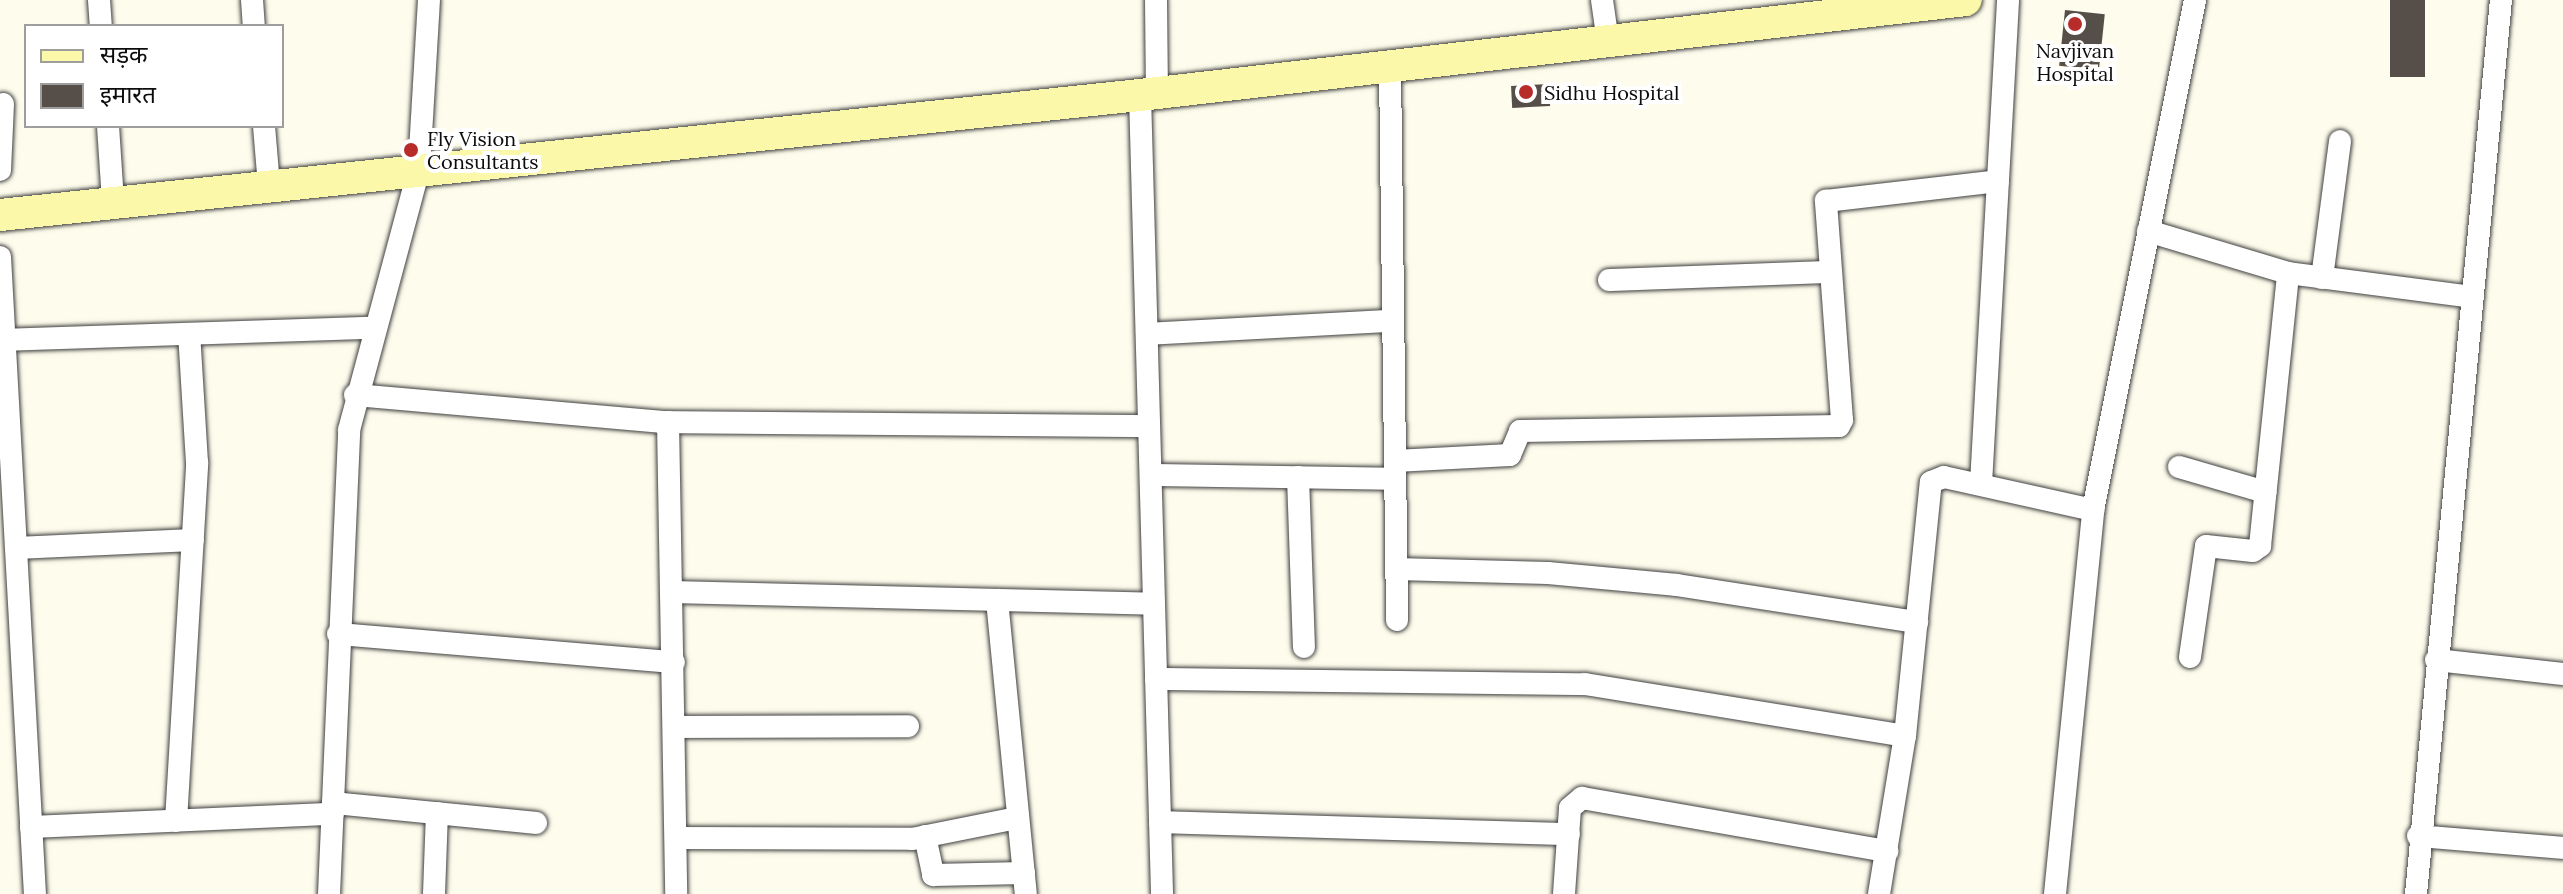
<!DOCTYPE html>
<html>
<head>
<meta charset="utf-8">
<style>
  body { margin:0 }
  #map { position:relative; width:2563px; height:894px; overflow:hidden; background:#fefcec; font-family:Lora,"Noto Sans Devanagari",serif }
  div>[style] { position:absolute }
  .building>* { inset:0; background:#554e49; transform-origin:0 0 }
  .roads { filter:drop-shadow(0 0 2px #3f3f3f) drop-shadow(0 0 2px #3f3f3f) }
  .minor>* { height:22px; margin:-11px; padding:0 11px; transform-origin:11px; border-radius:11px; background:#fff }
  .secondary>* { height:32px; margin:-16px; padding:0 16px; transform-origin:16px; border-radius:16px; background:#fcf8a9 }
  .dots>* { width:22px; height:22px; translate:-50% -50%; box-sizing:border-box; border:4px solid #fff; border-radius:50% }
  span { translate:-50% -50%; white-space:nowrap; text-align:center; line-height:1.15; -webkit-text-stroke:8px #fff; paint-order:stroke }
  .poi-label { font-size:20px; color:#0c0c0c }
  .left { translate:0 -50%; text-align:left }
  .legend { position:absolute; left:24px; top:24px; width:260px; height:104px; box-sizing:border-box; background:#fff; border:2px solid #9e9e9e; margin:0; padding:10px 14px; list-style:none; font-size:24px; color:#0c0c0c }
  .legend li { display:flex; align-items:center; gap:16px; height:40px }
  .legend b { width:40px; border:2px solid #9e9e9e }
</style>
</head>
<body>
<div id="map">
  <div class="building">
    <i style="left:2390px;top:0;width:35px;height:77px"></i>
    <i style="left:2065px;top:10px;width:40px;height:56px;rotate:6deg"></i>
    <i style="left:1549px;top:84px;width:22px;height:38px;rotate:87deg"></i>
  </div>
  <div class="roads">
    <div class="minor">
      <i style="left:99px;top:0;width:26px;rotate:86deg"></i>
      <i style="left:252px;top:0;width:26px;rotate:86deg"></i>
      <i style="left:1156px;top:0;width:93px;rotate:89.4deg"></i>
      <i style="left:1602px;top:0;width:42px;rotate:81.9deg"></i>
      <i style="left:1390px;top:67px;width:553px;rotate:89.27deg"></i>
      <i style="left:1140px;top:95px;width:799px;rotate:88.42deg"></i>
      <i style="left:108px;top:126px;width:76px;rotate:86.2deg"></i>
      <i style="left:264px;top:126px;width:59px;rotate:85.2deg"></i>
      <i style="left:0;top:170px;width:66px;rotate:-87.4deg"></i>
      <i style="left:2148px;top:231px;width:146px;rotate:16.7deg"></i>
      <i style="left:2288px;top:273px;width:186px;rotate:7.4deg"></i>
      <i style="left:0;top:257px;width:638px;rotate:86.86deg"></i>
      <i style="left:2322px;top:278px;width:138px;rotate:-82.5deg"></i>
      <i style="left:1609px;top:280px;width:220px;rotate:-2.1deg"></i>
      <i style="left:1147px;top:334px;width:243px;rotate:-3.1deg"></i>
      <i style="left:4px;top:340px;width:371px;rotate:-1.9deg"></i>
      <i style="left:355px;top:395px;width:307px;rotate:5deg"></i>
      <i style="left:661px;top:422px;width:488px;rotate:0.5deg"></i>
      <i style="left:668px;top:422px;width:472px;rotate:89deg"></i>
      <i style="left:1395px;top:461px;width:115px;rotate:-3deg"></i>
      <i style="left:1510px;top:455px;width:26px;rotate:-67deg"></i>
      <i style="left:1520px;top:431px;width:319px;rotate:-0.9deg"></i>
      <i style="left:1839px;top:426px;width:7px;rotate:-63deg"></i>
      <i style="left:1842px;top:420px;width:220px;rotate:-94.2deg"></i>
      <i style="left:1826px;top:201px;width:173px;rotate:-6.6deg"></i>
      <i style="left:2179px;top:467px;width:90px;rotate:16.2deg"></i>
      <i style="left:1151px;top:475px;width:244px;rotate:0.9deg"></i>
      <i style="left:1298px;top:477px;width:170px;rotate:88deg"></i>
      <i style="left:1981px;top:484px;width:485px;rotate:-86.8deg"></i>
      <i style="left:16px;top:548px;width:177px;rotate:-2.6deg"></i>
      <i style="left:1396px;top:569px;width:152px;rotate:1.5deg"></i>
      <i style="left:1548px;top:573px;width:130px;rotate:5.3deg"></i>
      <i style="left:1677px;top:585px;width:243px;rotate:8.8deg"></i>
      <i style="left:672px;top:592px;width:482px;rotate:1.4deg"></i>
      <i style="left:997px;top:600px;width:295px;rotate:84.4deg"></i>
      <i style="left:338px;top:634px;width:337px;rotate:4.8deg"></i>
      <i style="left:2190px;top:657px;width:112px;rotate:-81.8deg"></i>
      <i style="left:2206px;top:546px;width:47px;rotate:6.1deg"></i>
      <i style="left:2253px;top:551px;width:9px;rotate:-36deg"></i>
      <i style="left:2260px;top:546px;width:274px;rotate:-84.1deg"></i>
      <i style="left:2436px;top:660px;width:128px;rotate:6.3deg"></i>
      <i style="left:1156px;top:679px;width:429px;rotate:0.7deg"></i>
      <i style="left:1585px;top:684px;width:324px;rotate:9.2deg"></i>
      <i style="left:676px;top:727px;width:232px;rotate:-0.2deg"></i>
      <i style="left:333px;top:803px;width:204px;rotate:5.6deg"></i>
      <i style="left:176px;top:821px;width:359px;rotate:-86.6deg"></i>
      <i style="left:197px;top:463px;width:129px;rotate:-93.5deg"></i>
      <i style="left:1160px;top:822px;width:409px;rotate:1.7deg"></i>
      <i style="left:31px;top:827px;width:302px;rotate:-2.5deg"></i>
      <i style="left:925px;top:836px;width:40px;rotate:78deg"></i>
      <i style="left:933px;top:875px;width:91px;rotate:-1.3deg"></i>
      <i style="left:2418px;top:836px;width:145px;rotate:4.7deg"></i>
      <i style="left:677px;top:838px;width:235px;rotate:0.2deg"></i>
      <i style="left:912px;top:839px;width:107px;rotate:-11.3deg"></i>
      <i style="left:329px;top:894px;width:464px;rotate:-87.5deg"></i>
      <i style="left:349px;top:430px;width:271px;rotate:-75deg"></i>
      <i style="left:419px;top:168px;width:168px;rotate:-86.6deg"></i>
      <i style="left:434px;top:894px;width:81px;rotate:-87.9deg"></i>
      <i style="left:1564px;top:894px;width:86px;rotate:-86deg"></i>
      <i style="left:1570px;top:808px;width:16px;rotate:-40deg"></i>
      <i style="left:1582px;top:798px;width:310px;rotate:9.9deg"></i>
      <i style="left:1879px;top:894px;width:160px;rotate:-80.7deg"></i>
      <i style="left:1905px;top:736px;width:255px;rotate:-84.2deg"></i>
      <i style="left:1931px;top:482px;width:14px;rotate:-21deg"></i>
      <i style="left:1944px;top:477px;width:153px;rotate:12.5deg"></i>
      <i style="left:2055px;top:894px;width:386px;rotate:-84.3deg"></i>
      <i style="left:2093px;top:510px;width:520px;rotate:-78.69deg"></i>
      <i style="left:2416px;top:894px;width:898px;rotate:-84.57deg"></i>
    </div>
    <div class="secondary">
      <i style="left:0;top:215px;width:1146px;rotate:-6.01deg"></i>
      <i style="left:1140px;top:95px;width:831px;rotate:-6.56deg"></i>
    </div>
  </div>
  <div class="dots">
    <i style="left:2075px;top:24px;background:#b72c29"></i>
    <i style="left:1526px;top:92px;background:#b72c29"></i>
    <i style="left:411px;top:150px;background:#b72c29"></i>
  </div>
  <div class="poi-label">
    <span style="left:2075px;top:62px">Navjivan<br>Hospital</span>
    <span class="left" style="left:1544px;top:92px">Sidhu Hospital</span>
    <span class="left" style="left:427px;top:150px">Fly Vision<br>Consultants</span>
  </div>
  <ul class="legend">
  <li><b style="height:10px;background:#fcf8a9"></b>सड़क</li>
  <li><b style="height:22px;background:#554e49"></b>इमारत</li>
  </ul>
</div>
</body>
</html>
